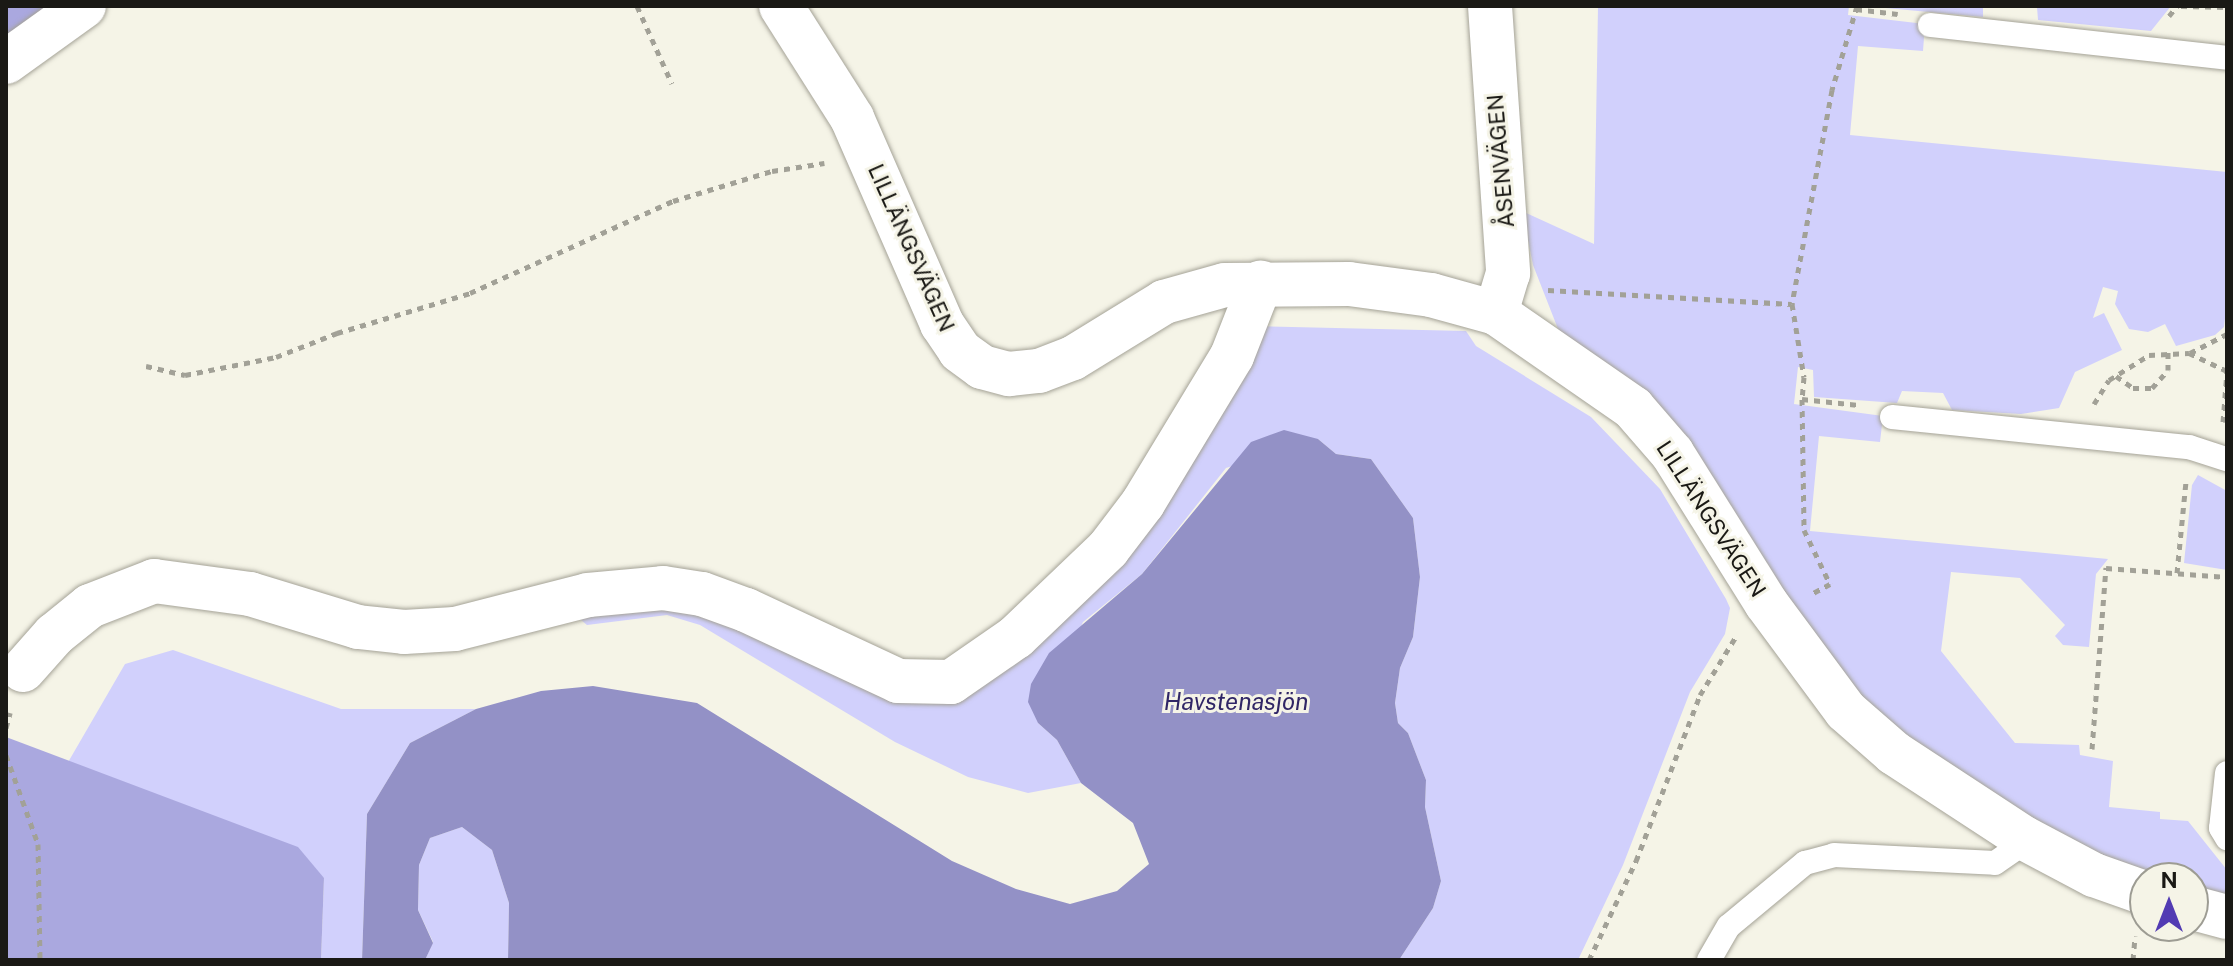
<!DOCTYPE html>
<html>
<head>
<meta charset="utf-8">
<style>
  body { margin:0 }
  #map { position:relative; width:2233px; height:966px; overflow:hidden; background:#f5f4e7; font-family:"Public Sans",sans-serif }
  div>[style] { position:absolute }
  .green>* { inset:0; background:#d1d0fc }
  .forest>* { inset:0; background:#aaa8df }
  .water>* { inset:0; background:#9391c6 }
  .path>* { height:5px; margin-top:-2.5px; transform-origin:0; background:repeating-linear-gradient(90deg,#a2a197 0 6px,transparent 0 12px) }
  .roads { filter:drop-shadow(0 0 2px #a5a397) drop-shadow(0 0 2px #a5a397) }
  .lane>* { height:24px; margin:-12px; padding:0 12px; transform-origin:12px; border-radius:12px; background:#fff }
  .street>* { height:44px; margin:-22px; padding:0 22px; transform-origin:22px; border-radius:22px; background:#fff }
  span { translate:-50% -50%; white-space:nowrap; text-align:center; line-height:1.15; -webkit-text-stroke:6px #f5f4e7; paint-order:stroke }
  .street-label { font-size:22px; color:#1a1915 }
  .water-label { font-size:24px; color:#302666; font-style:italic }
  .frame { position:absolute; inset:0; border:8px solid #1a1915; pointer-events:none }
  .north { position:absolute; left:2129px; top:862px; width:80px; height:80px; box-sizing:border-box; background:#f5f4e7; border:2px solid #9d9c93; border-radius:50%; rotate:0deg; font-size:22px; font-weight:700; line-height:32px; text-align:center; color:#1a1915 }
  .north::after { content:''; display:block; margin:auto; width:28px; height:36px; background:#523bb3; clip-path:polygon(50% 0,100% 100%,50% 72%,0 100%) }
</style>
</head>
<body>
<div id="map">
  <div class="green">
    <i style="clip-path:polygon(1598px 6px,1849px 6px,1848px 15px,1925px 24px,1923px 51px,1858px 46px,1850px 135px,2227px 172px,2227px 301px,2224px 327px,2215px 335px,2176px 346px,2165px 324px,2148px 332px,2129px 329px,2115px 304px,2118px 291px,2103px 287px,2093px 318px,2104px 313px,2122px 350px,2075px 372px,2059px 408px,2021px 414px,1952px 410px,1943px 393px,1902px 391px,1897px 403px,1814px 397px,1813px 370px,1798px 367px,1794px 404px,1883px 416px,1880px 442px,1819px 436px,1810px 531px,2108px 559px,2096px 574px,2089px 647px,2063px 645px,2055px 636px,2065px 625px,2020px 578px,1951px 572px,1941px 651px,2015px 743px,2079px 745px,2080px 755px,2113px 761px,2109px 807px,2160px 812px,2160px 819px,2188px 821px,2227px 870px,2227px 898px,2193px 889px,2193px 878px,2159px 878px,2100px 857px,1975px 789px,1870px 706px,1560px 334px,1533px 265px,1522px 211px,1594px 244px)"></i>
    <i style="clip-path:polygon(1864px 6px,1983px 6px,1983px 17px)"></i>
    <i style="clip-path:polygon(2027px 6px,2171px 6px,2151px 31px,2038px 20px,2037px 7px)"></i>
    <i style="clip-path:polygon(1253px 326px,1466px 331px,1476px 346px,1591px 417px,1660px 489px,1726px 599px,1730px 608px,1725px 634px,1690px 692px,1623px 865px,1578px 960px,1399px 960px,1433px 908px,1441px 881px,1425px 807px,1426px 780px,1408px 733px,1398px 723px,1395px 703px,1400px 668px,1413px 637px,1420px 577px,1413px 518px,1371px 459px,1336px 454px,1318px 439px,1226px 468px,1142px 574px,1083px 622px,1038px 723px,1057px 740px,1081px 783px,1028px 793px,968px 777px,895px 742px,700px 625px,667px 615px,587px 625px,570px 611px,662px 598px,982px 681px)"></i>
    <i style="clip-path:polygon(2198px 475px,2227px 491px,2227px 570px,2184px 563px,2192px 485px)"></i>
    <i style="clip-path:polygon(173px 650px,341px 709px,476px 709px,410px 743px,367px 814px,362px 960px,321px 960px,324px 878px,67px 764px,125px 664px)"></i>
    <i style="clip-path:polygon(462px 827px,492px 850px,509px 903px,508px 960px,425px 960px,433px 942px,418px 910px,419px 865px,430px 838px)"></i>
  </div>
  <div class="forest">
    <i style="clip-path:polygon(6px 6px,57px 6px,6px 43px)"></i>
    <i style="clip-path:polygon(6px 737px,298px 847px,324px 878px,321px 960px,6px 960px)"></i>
  </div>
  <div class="water">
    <i style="clip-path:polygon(1284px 430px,1318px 439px,1336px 454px,1371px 459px,1413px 518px,1420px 577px,1413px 637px,1400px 668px,1395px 703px,1398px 723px,1408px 733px,1426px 780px,1425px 807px,1441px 881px,1433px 908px,1399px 960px,508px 960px,509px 903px,492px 850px,462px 827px,430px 838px,419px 865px,418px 910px,433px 943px,425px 960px,362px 960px,367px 814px,410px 743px,476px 709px,541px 691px,593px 686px,697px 703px,952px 861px,1016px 889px,1070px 904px,1117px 891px,1149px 864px,1133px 823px,1081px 783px,1057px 740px,1038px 723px,1028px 702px,1031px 684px,1049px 653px,1142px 574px,1251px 442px)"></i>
  </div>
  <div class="path">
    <i style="left:637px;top:6px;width:85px;rotate:65.8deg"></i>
    <i style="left:1857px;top:6px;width:88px;rotate:106.6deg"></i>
    <i style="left:1832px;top:90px;width:218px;rotate:100.6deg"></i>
    <i style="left:1792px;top:304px;width:74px;rotate:80.7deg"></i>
    <i style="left:1804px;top:377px;width:22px;rotate:95deg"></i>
    <i style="left:1802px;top:399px;width:57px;rotate:6deg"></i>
    <i style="left:2181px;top:6px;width:46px;rotate:1.2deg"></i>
    <i style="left:1856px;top:9px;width:42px;rotate:6.8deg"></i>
    <i style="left:2169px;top:16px;width:13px;rotate:-51deg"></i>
    <i style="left:1548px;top:290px;width:244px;rotate:3.3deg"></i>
    <i style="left:2190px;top:353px;width:42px;rotate:-27.2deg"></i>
    <i style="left:146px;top:366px;width:40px;rotate:13deg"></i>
    <i style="left:185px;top:375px;width:93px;rotate:-11.2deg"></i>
    <i style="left:276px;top:357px;width:66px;rotate:-21.5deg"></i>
    <i style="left:337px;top:333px;width:139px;rotate:-16.7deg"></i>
    <i style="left:470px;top:293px;width:223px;rotate:-24.4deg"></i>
    <i style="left:673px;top:201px;width:103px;rotate:-16.9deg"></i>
    <i style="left:772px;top:171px;width:53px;rotate:-8.7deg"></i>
    <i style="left:2116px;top:376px;width:21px;rotate:35deg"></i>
    <i style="left:2133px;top:388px;width:19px"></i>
    <i style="left:2152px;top:388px;width:24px;rotate:-48deg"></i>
    <i style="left:2168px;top:370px;width:18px;rotate:-90deg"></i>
    <i style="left:1802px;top:399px;width:131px;rotate:89.1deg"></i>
    <i style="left:1804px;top:530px;width:60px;rotate:64.3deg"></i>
    <i style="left:1830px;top:584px;width:19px;rotate:152deg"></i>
    <i style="left:2094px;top:404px;width:28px;rotate:-58deg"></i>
    <i style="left:2109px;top:380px;width:47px;rotate:-32deg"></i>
    <i style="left:2149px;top:355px;width:40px;rotate:-2.9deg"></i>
    <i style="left:2189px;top:353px;width:42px;rotate:25.3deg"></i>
    <i style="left:2223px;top:422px;width:51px;rotate:-85.5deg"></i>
    <i style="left:2177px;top:573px;width:91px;rotate:-84.4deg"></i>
    <i style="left:6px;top:728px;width:16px;rotate:-75deg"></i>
    <i style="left:2092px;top:749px;width:182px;rotate:-85.6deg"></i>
    <i style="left:2106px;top:568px;width:121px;rotate:4.3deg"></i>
    <i style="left:6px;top:755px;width:95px;rotate:70.2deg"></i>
    <i style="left:38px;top:844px;width:116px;rotate:89deg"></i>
    <i style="left:1589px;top:960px;width:110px;rotate:-64.6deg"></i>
    <i style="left:1636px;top:861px;width:178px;rotate:-68.9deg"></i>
    <i style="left:1700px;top:695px;width:67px;rotate:-58.4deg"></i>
    <i style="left:2133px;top:960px;width:24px;rotate:-85deg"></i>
  </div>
  <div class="roads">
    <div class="lane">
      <i style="left:1930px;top:25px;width:299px;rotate:6.3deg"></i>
      <i style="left:1892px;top:417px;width:299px;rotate:5.8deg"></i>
      <i style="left:2189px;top:447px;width:40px;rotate:18deg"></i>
      <i style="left:2227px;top:773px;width:55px;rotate:96.2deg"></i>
      <i style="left:2221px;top:828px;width:12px;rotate:59deg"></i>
      <i style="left:1709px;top:960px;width:39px;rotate:-60deg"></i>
      <i style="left:1729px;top:926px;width:99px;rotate:-39.7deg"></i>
      <i style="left:1805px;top:863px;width:30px;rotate:-15deg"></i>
      <i style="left:1834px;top:855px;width:161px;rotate:2.8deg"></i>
      <i style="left:1995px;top:863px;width:40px;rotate:-34.9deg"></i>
    </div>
    <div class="street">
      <i style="left:781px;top:6px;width:133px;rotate:57.6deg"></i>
      <i style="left:852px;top:118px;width:225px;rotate:66.4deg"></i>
      <i style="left:942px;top:324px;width:32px;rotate:56deg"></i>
      <i style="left:960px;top:351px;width:27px;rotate:36deg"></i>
      <i style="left:982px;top:367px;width:28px;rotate:15deg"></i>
      <i style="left:1009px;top:374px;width:30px;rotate:-6deg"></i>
      <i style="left:1039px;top:371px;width:36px;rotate:-21deg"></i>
      <i style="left:1073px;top:358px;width:107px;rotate:-31.6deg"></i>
      <i style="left:1164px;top:302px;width:63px;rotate:-15.6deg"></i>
      <i style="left:1225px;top:285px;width:124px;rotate:-0.5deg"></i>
      <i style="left:1349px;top:284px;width:83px;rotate:7.6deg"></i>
      <i style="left:1431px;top:295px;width:67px;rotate:15.5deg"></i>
      <i style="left:1496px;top:313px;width:167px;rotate:34.7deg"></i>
      <i style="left:1633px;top:408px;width:60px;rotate:49.1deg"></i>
      <i style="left:1672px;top:453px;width:177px;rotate:57.9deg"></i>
      <i style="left:1766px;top:603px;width:134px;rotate:53.5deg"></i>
      <i style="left:1846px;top:711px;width:64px;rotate:41.2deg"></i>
      <i style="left:1894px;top:753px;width:155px;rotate:33.2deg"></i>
      <i style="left:2024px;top:838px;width:79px;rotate:27.9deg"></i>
      <i style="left:2094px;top:875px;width:54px;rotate:19.4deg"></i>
      <i style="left:1490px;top:6px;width:268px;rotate:86.1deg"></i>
      <i style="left:1508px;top:273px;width:42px;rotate:106.7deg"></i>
      <i style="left:6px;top:62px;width:96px;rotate:-35.7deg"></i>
      <i style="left:23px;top:670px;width:47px;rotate:-48.5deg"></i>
      <i style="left:54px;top:635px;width:46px;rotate:-38.9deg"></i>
      <i style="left:90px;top:606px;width:69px;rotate:-21.3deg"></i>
      <i style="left:154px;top:581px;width:97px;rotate:7.7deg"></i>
      <i style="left:250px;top:594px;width:113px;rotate:17deg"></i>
      <i style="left:358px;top:627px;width:46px;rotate:6.2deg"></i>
      <i style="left:404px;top:632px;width:51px;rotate:-3.4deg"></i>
      <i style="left:455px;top:629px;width:137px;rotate:-14.3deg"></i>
      <i style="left:588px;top:595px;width:75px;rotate:-5.3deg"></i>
      <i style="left:663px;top:588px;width:39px;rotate:9deg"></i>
      <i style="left:702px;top:594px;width:47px;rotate:20deg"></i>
      <i style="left:746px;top:610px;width:168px;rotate:25deg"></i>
      <i style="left:898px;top:681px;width:53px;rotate:1.1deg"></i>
      <i style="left:951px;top:682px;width:79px;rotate:-34.7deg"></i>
      <i style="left:1016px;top:637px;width:127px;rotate:-43.7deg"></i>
      <i style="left:1108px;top:549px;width:58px;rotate:-52.7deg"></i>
      <i style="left:1143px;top:503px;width:172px;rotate:-58.8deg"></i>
      <i style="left:1232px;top:356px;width:79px;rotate:-68.6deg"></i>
      <i style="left:2193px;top:908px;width:35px;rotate:15deg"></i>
    </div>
  </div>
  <div class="street-label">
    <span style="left:1501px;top:161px;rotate:-95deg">ÅSENVÄGEN</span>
    <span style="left:911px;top:248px;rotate:66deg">LILLÄNGSVÄGEN</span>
    <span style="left:1711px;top:519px;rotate:57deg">LILLÄNGSVÄGEN</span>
  </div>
  <div class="water-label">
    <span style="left:1236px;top:702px">Havstenasjön</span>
  </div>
  <div class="frame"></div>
  <div class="north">N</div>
</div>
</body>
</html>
